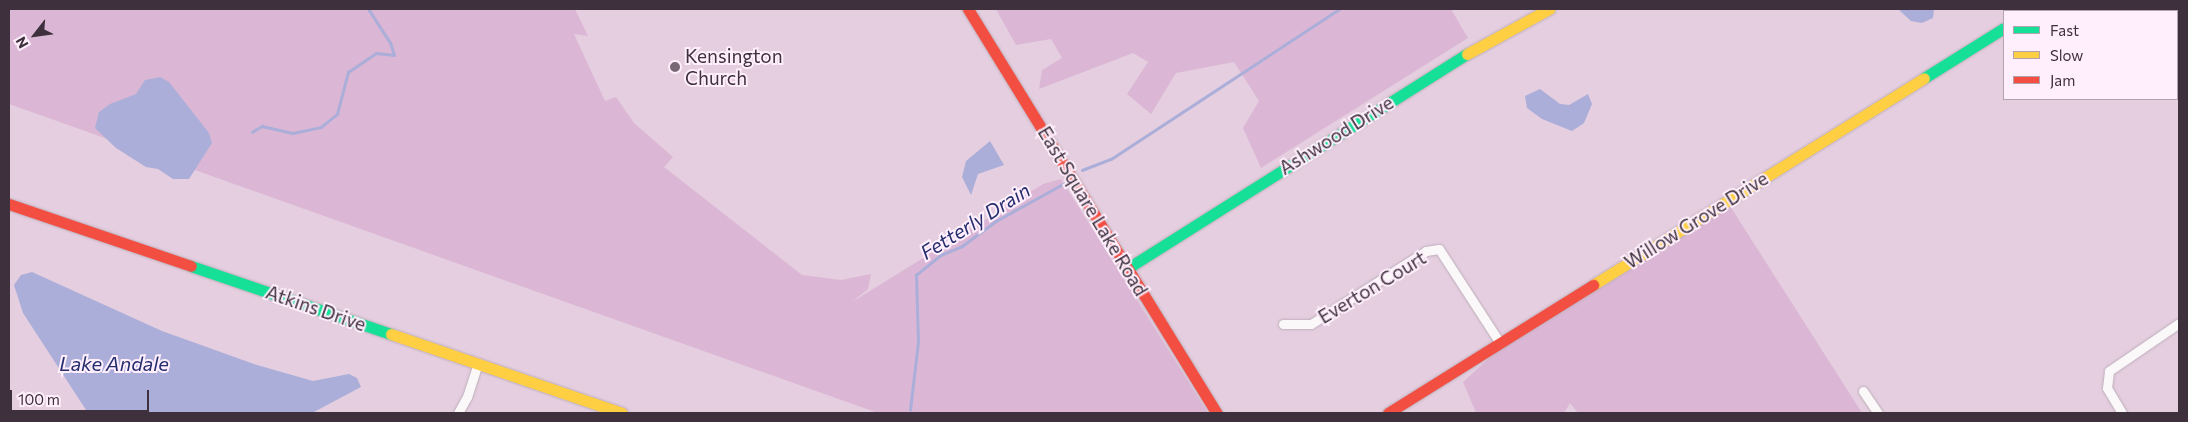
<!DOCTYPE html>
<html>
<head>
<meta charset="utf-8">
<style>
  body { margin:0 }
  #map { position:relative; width:2188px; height:422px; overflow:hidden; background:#e4cedf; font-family:Commissioner,sans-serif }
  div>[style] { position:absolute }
  .green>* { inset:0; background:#dbb7d5 }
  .water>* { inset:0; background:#abaed9 }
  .stream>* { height:2.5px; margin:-1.25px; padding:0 1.25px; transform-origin:1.25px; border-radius:1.25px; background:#abaed9 }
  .roads { filter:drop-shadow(0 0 1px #bfaebb) drop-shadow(0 0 1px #bfaebb) }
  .street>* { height:9px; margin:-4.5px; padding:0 4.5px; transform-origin:4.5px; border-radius:4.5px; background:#fbf8fa }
  .fast>* { height:11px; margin:-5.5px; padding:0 5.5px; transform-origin:5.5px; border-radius:5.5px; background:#16e098 }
  .slow>* { height:11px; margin:-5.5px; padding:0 5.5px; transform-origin:5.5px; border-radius:5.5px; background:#ffcf43 }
  .jam>* { height:11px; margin:-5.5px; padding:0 5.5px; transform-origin:5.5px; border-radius:5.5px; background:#f24e42 }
  .dots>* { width:14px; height:14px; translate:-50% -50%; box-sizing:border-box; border:2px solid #ffeffc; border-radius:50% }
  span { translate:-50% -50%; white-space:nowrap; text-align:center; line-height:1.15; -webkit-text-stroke:4px #ffeffc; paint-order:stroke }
  .poi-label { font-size:19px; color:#3e303c }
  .left { translate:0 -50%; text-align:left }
  .street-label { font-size:19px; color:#3e303c }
  .water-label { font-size:20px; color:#242e6e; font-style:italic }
  .frame { position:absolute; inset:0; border:10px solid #3e303c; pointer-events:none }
  .legend { position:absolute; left:2003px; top:10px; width:175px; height:90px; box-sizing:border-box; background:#ffeffc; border:1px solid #b2a3af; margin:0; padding:6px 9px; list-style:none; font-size:15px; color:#3e303c }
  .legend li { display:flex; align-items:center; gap:10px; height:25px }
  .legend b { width:25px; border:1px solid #b2a3af }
  .north { position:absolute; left:10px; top:10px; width:50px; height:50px; -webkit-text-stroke:4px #ffeffc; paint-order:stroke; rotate:240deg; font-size:14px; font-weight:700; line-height:20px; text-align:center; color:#3e303c }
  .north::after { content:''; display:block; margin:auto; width:18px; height:22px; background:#3e303c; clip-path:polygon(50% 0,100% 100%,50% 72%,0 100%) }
  .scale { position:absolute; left:10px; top:390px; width:139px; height:22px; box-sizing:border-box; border:2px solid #3e303c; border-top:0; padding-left:6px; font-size:15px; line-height:18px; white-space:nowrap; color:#3e303c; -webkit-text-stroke:4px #ffeffc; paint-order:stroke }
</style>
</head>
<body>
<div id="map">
  <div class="green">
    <i style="clip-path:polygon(9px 9px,575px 9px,588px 36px,574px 34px,605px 101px,616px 97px,634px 123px,673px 157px,664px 167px,802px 275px,841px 280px,871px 274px,868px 289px,852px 302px,1043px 184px,1061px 179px,1208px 413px,878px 413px,9px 104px)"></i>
    <i style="clip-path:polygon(996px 9px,1451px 9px,1468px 38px,1261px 168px,1243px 128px,1259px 101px,1234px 62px,1176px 73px,1151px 114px,1127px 94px,1148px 62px,1133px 53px,1039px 89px,1042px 70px,1062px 58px,1051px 39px,1016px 45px)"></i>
    <i style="clip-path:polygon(1730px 206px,1862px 413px,1578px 413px,1570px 403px,1564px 413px,1476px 413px,1463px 382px,1496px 352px)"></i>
  </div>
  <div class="water">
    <i style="clip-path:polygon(1898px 9px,1934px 9px,1933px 18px,1922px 23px,1911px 21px)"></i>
    <i style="clip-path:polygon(160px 77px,169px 82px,209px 133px,212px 143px,189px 179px,173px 179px,158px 169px,146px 167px,116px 148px,95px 128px,99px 112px,110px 104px,136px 94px,145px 80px)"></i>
    <i style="clip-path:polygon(1540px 89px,1560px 104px,1569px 105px,1588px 94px,1592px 104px,1584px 123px,1572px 131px,1542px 119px,1527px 108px,1525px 96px)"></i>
    <i style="clip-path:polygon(990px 141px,1004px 165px,978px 174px,971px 195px,962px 177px,966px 161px)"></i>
    <i style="clip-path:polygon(32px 272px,162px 331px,257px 365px,313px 381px,349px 374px,357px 378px,361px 387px,312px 413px,88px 413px,23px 313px,14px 285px,21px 275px)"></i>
  </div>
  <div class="stream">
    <i style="left:252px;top:132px;width:12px;rotate:-31deg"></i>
    <i style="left:262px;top:126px;width:32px;rotate:13deg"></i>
    <i style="left:293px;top:133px;width:29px;rotate:-12deg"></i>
    <i style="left:321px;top:127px;width:21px;rotate:-39deg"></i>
    <i style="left:337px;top:114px;width:43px;rotate:-75.3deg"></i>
    <i style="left:348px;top:72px;width:34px;rotate:-34deg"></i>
    <i style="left:376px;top:53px;width:18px;rotate:6deg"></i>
    <i style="left:394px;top:55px;width:13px;rotate:-108deg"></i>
    <i style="left:390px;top:43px;width:40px;rotate:-122.9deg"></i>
    <i style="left:1082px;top:170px;width:31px;rotate:-21deg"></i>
    <i style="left:1111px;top:159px;width:273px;rotate:-33.3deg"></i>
    <i style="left:910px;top:410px;width:68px;rotate:-83.3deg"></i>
    <i style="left:918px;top:342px;width:67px;rotate:-91.7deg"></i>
    <i style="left:916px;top:275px;width:32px;rotate:-39deg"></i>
    <i style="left:941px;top:255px;width:23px;rotate:-23deg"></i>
    <i style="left:962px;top:246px;width:42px;rotate:-36.3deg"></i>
    <i style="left:996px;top:221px;width:77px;rotate:-28.9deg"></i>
  </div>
  <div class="roads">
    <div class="street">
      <i style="left:2031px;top:11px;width:4px;rotate:-27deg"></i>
      <i style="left:1283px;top:324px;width:28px"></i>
      <i style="left:1311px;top:324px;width:136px;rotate:-32.4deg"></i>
      <i style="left:1426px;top:251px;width:13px;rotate:-9deg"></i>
      <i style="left:1439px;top:249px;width:112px;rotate:57deg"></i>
      <i style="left:1863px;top:391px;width:27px;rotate:56deg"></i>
      <i style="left:458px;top:413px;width:18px;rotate:-61deg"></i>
      <i style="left:467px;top:397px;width:35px;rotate:-72deg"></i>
      <i style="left:2122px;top:413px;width:29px;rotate:-121deg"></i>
      <i style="left:2107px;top:388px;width:17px;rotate:-83deg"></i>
      <i style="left:2109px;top:371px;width:85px;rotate:-34.4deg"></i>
    </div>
    <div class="fast">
      <i style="left:1924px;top:78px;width:94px;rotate:-32deg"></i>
      <i style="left:191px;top:266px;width:211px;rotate:18.8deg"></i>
      <i style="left:1128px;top:268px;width:401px;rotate:-32.3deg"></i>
    </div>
    <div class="slow">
      <i style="left:1467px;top:54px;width:94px;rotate:-28.8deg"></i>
      <i style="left:1593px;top:285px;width:390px;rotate:-32deg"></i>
      <i style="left:391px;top:334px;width:244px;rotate:18.9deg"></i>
    </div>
    <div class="jam">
      <i style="left:968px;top:9px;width:475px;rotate:58.4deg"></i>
      <i style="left:9px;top:204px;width:192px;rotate:18.8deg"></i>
      <i style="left:1388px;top:413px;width:242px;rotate:-32deg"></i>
    </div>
  </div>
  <div class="dots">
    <i style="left:675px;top:67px;background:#786775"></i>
  </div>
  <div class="poi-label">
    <span class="left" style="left:685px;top:67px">Kensington<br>Church</span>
  </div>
  <div class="street-label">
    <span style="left:1336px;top:135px;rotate:-32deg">Ashwood Drive</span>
    <span style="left:1093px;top:211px;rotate:59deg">East Square Lake Road</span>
    <span style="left:1696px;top:220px;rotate:-32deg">Willow Grove Drive</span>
    <span style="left:1372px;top:287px;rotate:-31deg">Everton Court</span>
    <span style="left:316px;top:308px;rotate:19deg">Atkins Drive</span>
  </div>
  <div class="water-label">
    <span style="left:975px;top:221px;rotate:-32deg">Fetterly Drain</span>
    <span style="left:114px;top:363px">Lake Andale</span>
  </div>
  <div class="frame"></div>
  <ul class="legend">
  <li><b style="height:6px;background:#16e098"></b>Fast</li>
  <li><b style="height:6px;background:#ffcf43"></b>Slow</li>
  <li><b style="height:6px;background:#f24e42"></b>Jam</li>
  </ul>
  <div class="north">N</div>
  <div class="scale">100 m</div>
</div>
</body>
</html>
